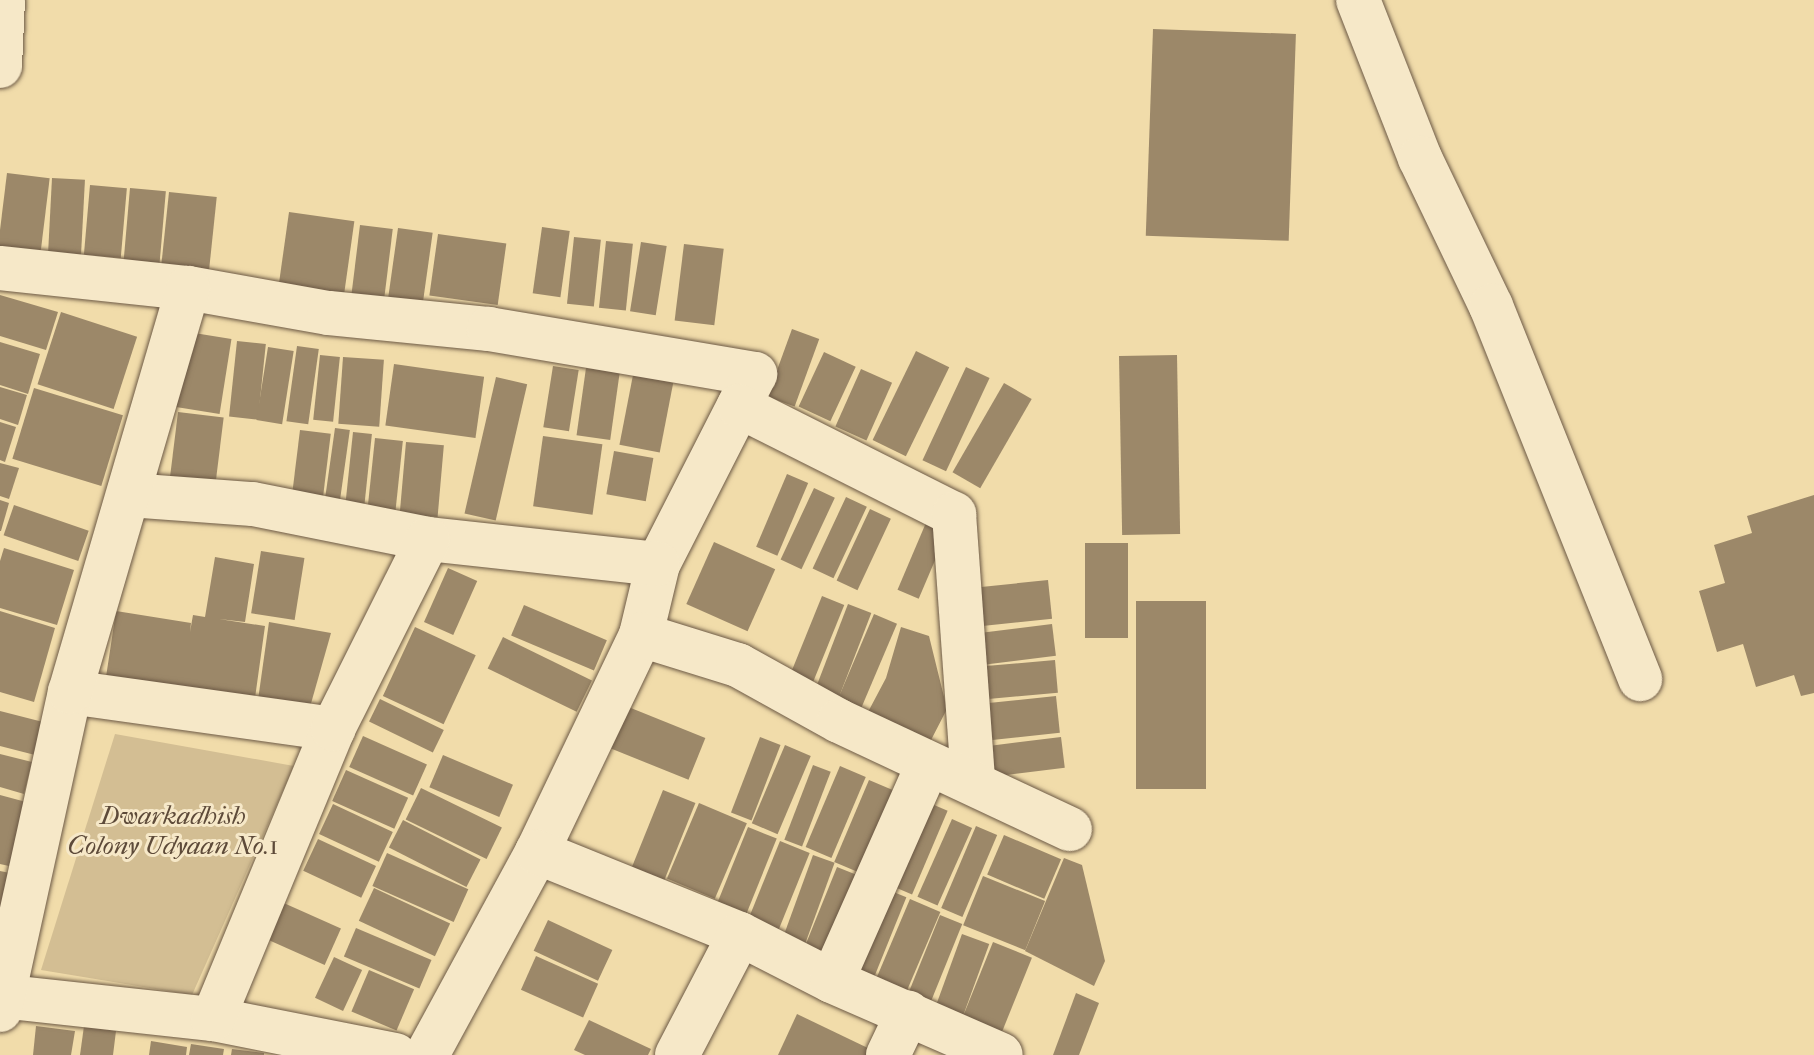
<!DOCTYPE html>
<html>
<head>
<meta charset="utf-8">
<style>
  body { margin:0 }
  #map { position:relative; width:1814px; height:1055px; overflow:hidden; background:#f1dcaa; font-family:"IM FELL French Canon",serif }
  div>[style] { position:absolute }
  .green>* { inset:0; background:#d3be93 }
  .building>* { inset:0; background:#9c8869; transform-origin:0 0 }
  .roads { filter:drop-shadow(0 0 2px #6c5945) drop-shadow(0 0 2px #6c5945) }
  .minor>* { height:44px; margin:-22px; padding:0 22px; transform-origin:22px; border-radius:22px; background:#f6e8c8 }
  span { translate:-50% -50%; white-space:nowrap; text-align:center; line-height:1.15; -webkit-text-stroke:6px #f6e8c8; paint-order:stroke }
  .park-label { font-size:26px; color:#5d4a39; font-style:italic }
</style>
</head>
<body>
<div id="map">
  <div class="green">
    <i style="clip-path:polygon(115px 734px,294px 766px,192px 995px,41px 970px)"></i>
  </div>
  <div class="building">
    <i style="left:1153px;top:29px;width:143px;height:207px;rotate:2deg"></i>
    <i style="left:7px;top:173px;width:43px;height:77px;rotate:7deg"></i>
    <i style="left:52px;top:178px;width:33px;height:77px;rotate:3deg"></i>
    <i style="left:90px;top:185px;width:37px;height:70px;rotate:5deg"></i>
    <i style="left:130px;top:188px;width:36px;height:72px;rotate:5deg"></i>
    <i style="left:169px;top:192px;width:48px;height:75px;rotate:6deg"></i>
    <i style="left:289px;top:212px;width:66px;height:75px;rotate:8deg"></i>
    <i style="left:360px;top:225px;width:33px;height:75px;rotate:7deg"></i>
    <i style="left:542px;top:227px;width:28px;height:67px;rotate:8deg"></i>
    <i style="left:398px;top:228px;width:35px;height:74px;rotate:8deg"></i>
    <i style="left:438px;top:234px;width:69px;height:62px;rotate:8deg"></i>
    <i style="left:574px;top:237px;width:27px;height:67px;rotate:6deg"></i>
    <i style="left:606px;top:241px;width:27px;height:67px;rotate:6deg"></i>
    <i style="left:641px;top:242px;width:26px;height:70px;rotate:9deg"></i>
    <i style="left:684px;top:244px;width:40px;height:77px;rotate:7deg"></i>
    <i style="clip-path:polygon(0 295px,58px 312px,46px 350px,0 336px)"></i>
    <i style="left:61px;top:312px;width:80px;height:76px;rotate:18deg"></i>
    <i style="left:792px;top:329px;width:29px;height:72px;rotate:20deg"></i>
    <i style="left:188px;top:332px;width:44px;height:76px;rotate:9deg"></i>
    <i style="left:237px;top:341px;width:29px;height:76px;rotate:6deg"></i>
    <i style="clip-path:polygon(0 342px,40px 354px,28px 394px,0 385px)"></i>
    <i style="left:297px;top:346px;width:22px;height:76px;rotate:8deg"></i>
    <i style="left:268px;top:347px;width:26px;height:74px;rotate:9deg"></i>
    <i style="left:916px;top:351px;width:37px;height:99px;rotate:26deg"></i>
    <i style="left:824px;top:352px;width:35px;height:60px;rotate:25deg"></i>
    <i style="left:320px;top:355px;width:20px;height:65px;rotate:6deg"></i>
    <i style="left:1177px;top:355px;width:179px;height:58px;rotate:89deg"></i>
    <i style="left:343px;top:357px;width:41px;height:67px;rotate:4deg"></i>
    <i style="left:394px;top:364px;width:91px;height:62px;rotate:8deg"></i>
    <i style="left:553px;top:366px;width:26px;height:62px;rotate:9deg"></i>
    <i style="left:966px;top:367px;width:26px;height:103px;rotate:25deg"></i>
    <i style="left:586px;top:368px;width:34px;height:68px;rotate:8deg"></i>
    <i style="left:861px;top:369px;width:34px;height:63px;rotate:24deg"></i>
    <i style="left:633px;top:375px;width:41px;height:71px;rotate:11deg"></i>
    <i style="left:496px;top:377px;width:32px;height:140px;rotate:13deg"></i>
    <i style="left:1004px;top:383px;width:32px;height:103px;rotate:30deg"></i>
    <i style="clip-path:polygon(0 387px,27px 395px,18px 425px,0 419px)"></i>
    <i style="left:34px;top:388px;width:93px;height:74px;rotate:17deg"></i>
    <i style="left:178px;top:412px;width:46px;height:73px;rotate:7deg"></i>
    <i style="clip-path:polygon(0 422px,16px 427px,5px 462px,0 460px)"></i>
    <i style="left:335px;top:428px;width:15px;height:74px;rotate:8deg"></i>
    <i style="left:300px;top:430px;width:31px;height:66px;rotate:7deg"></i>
    <i style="left:353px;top:432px;width:19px;height:73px;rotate:6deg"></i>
    <i style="left:543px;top:436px;width:60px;height:71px;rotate:8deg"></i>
    <i style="left:375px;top:438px;width:28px;height:73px;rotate:6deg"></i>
    <i style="left:406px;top:442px;width:38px;height:72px;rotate:5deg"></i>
    <i style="left:614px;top:451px;width:40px;height:44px;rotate:10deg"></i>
    <i style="clip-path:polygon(0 463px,19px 468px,9px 499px,0 496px)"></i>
    <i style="left:787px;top:474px;width:23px;height:79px;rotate:23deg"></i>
    <i style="left:814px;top:488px;width:23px;height:79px;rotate:25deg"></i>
    <i style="clip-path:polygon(1814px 495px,1814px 693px,1801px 696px,1794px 675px,1756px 687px,1743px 644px,1717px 652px,1699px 591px,1725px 583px,1714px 545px,1752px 533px,1747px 516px)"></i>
    <i style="left:846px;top:497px;width:23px;height:79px;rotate:25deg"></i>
    <i style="clip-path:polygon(0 500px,9px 503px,1px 531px,0 531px)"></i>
    <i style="left:14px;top:505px;width:79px;height:32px;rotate:19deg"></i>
    <i style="left:870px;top:509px;width:23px;height:79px;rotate:25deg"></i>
    <i style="left:928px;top:518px;width:23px;height:78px;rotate:23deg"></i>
    <i style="left:714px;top:542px;width:67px;height:68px;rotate:24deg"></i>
    <i style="left:1085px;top:543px;width:43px;height:95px"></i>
    <i style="clip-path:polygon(4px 548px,74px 570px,57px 625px,0 608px,0 561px)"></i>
    <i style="left:261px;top:551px;width:44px;height:63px;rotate:9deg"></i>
    <i style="clip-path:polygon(215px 557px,254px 564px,245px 622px,219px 619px,265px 626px,255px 698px,106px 677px,116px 611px,191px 623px,190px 632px,193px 615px,205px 617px)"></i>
    <i style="left:448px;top:568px;width:32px;height:59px;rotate:24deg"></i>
    <i style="left:1048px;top:580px;width:39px;height:82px;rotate:84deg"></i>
    <i style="left:822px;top:596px;width:24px;height:91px;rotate:22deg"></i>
    <i style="left:1136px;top:601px;width:70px;height:188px"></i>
    <i style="left:848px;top:604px;width:25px;height:92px;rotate:21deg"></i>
    <i style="left:524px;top:605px;width:90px;height:33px;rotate:23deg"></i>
    <i style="clip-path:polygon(0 611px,55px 628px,34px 702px,0 692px)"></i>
    <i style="left:874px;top:614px;width:25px;height:94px;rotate:23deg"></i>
    <i style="clip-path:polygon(269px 622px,331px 633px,310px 707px,258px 700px)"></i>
    <i style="left:1052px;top:624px;width:32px;height:79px;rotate:83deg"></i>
    <i style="left:415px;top:627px;width:67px;height:76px;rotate:25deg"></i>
    <i style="clip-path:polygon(901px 627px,929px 636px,947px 709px,930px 742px,868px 712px,886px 678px)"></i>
    <i style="left:503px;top:637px;width:99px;height:35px;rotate:26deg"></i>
    <i style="left:1055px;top:660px;width:33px;height:78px;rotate:85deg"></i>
    <i style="left:1056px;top:696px;width:37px;height:75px;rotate:84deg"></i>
    <i style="left:380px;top:699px;width:71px;height:25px;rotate:26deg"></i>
    <i style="left:621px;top:704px;width:91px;height:45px;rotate:22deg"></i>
    <i style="clip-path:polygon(0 711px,43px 722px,35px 755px,0 746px)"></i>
    <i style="left:363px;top:736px;width:70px;height:34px;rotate:24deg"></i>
    <i style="left:760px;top:737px;width:22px;height:81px;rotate:21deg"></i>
    <i style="left:1061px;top:737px;width:31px;height:75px;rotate:83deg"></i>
    <i style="left:785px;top:745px;width:28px;height:85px;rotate:23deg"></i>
    <i style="clip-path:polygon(0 754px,32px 762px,24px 794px,0 787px)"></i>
    <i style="left:443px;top:755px;width:76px;height:35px;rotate:23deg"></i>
    <i style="left:813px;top:765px;width:19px;height:80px;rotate:21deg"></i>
    <i style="left:840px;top:766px;width:28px;height:88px;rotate:23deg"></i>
    <i style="left:346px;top:770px;width:68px;height:34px;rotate:24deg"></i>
    <i style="left:869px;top:780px;width:36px;height:89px;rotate:23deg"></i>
    <i style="left:421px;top:788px;width:90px;height:35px;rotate:26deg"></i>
    <i style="left:663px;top:790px;width:35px;height:87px;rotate:22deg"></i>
    <i style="clip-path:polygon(0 795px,26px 802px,9px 866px,0 864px)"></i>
    <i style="left:920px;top:799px;width:30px;height:91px;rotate:23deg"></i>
    <i style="left:699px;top:803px;width:52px;height:82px;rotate:23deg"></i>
    <i style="left:333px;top:804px;width:66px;height:33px;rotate:25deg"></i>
    <i style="left:952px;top:819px;width:22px;height:85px;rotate:24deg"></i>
    <i style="left:403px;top:820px;width:87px;height:31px;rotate:27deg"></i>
    <i style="left:976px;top:826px;width:23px;height:89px;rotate:23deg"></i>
    <i style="left:748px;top:827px;width:31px;height:92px;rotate:22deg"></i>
    <i style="left:1004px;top:835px;width:62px;height:43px;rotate:23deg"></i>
    <i style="left:318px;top:839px;width:64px;height:35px;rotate:25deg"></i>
    <i style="left:780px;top:841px;width:32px;height:95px;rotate:22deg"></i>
    <i style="left:387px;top:853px;width:89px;height:36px;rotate:24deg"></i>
    <i style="left:813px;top:855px;width:23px;height:95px;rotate:20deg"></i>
    <i style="clip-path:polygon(1064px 858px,1082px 865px,1105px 961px,1094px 986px,1025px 951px)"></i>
    <i style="left:837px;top:867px;width:29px;height:91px;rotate:22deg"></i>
    <i style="clip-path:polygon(0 871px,10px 873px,0 909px)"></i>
    <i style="left:983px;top:876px;width:67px;height:53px;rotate:22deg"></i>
    <i style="left:374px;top:888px;width:84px;height:36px;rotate:25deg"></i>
    <i style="left:886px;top:889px;width:22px;height:93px;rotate:22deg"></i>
    <i style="left:910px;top:899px;width:33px;height:95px;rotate:23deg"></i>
    <i style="left:277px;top:900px;width:70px;height:40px;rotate:24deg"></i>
    <i style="left:940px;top:915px;width:24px;height:95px;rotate:22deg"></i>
    <i style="left:548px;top:920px;width:71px;height:34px;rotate:25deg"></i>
    <i style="left:356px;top:928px;width:82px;height:31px;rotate:23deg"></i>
    <i style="left:962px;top:934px;width:29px;height:87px;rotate:20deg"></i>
    <i style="left:993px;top:942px;width:42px;height:94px;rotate:22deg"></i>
    <i style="left:536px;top:956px;width:68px;height:37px;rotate:24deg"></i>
    <i style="left:334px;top:957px;width:31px;height:45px;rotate:25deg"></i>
    <i style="left:369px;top:970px;width:49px;height:45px;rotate:23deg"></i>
    <i style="clip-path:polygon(1076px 993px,1099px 1003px,1079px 1055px,1053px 1055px)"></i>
    <i style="clip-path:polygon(797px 1014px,872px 1050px,869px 1055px,778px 1055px)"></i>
    <i style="clip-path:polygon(589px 1020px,651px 1049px,648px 1055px,585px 1055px,574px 1050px)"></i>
    <i style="clip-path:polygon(36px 1026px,75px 1031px,71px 1055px,33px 1055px)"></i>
    <i style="clip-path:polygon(84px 1026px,116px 1031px,113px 1055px,80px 1055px)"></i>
    <i style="clip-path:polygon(151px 1041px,187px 1047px,186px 1055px,149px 1055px)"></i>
    <i style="clip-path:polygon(191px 1044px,224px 1049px,223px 1055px,189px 1055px)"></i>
    <i style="clip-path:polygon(232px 1049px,264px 1053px,264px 1055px,231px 1055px)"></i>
  </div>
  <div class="roads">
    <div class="minor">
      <i style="left:1358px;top:0;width:170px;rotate:68.6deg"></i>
      <i style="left:1420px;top:158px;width:164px;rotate:64.4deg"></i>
      <i style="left:1491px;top:306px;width:402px;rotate:68.2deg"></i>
      <i style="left:0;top:66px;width:66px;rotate:-87.4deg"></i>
      <i style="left:0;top:268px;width:189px;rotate:6.1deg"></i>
      <i style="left:188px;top:288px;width:143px;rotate:10.1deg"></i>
      <i style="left:329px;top:313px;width:161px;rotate:5.7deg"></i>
      <i style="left:489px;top:329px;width:270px;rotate:9.6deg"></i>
      <i style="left:755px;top:374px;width:213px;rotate:117deg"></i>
      <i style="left:658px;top:564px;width:73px;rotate:103.5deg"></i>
      <i style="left:641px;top:635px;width:241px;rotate:115.6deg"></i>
      <i style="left:537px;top:852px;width:231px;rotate:118.5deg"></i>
      <i style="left:739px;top:406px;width:241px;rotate:26.7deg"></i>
      <i style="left:954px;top:514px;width:268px;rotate:85.9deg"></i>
      <i style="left:129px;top:495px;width:124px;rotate:4.2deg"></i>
      <i style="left:253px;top:504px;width:178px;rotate:11.3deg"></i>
      <i style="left:428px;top:539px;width:231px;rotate:6.2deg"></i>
      <i style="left:641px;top:635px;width:102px;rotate:17.2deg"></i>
      <i style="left:738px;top:665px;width:115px;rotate:29deg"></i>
      <i style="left:839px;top:721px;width:255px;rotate:25.1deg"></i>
      <i style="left:70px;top:692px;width:266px;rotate:8deg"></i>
      <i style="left:537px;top:852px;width:219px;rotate:22deg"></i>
      <i style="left:740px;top:934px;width:103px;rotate:27.1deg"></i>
      <i style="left:832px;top:981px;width:184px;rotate:23.6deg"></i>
      <i style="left:832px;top:981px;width:237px;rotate:-66.1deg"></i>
      <i style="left:0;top:996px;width:214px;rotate:6.2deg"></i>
      <i style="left:213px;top:1019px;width:186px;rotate:11.2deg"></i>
      <i style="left:0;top:1010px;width:326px;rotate:-77.6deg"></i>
      <i style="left:70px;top:692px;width:421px;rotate:-73.7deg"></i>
      <i style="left:213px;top:1019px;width:314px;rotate:-67.5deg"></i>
      <i style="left:333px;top:729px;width:212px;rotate:-63.4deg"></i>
      <i style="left:677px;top:1055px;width:136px;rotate:-62.5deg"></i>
      <i style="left:888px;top:1055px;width:47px;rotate:-64.5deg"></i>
    </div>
  </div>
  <div class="park-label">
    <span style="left:173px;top:831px">Dwarkadhish<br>Colony Udyaan No.1</span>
  </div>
</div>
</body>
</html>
